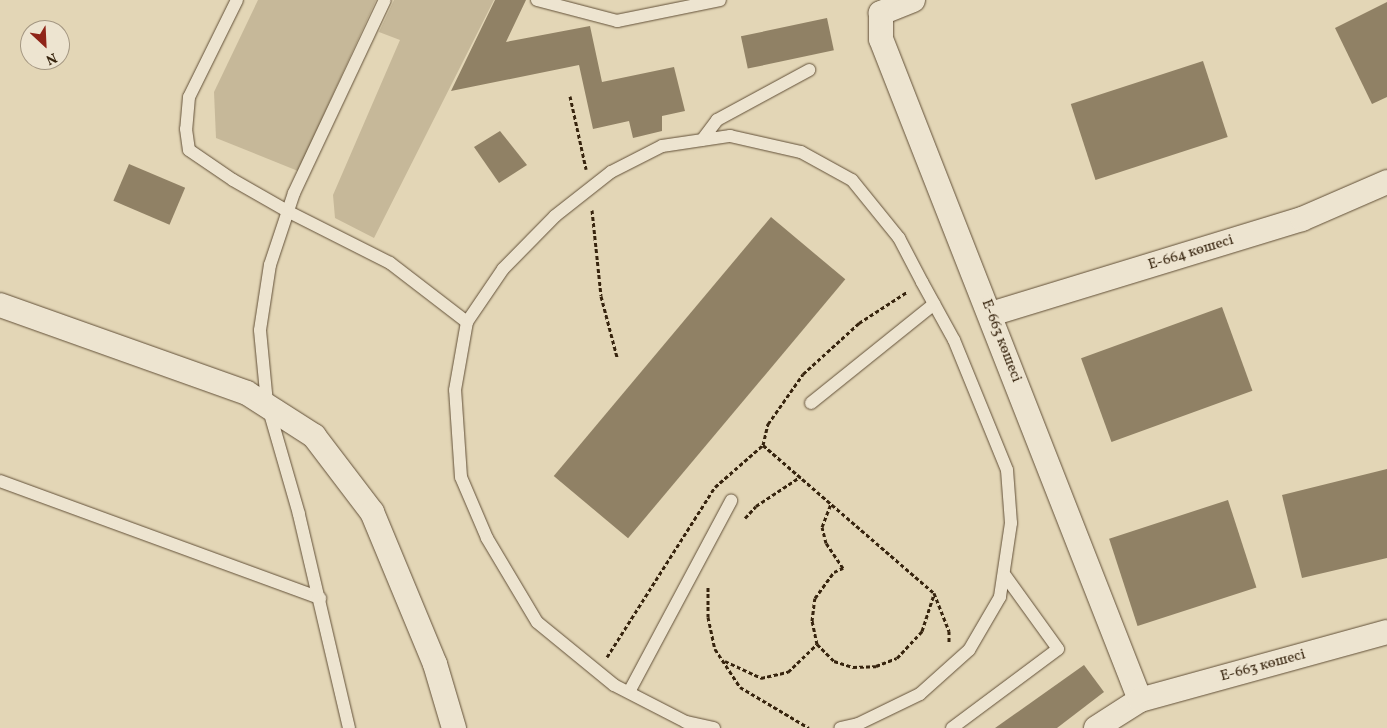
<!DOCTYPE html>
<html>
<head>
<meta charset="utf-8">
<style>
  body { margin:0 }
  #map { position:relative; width:1387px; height:728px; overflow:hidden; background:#e3d6b6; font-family:Vollkorn,serif }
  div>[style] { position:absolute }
  .green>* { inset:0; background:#c6b899 }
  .building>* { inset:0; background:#908165; transform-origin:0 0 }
  .path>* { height:3px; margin-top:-1.5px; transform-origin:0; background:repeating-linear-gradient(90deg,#37240e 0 4px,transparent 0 6.5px) }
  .roads { filter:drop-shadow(0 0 1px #625038) drop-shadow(0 0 1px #625038) }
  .service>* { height:12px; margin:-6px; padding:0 6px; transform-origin:6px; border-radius:6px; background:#ede4d0 }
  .minor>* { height:24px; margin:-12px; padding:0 12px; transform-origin:12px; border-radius:12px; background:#ede4d0 }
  span { translate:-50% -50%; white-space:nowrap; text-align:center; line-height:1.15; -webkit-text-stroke:4.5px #ede4d0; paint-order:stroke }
  .street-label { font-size:15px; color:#37240e }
  .north { position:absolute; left:20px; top:20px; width:50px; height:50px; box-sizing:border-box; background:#ede4d0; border:1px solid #a49782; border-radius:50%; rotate:155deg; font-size:14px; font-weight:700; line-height:20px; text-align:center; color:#37240e }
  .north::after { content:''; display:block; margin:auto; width:18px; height:22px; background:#8f2418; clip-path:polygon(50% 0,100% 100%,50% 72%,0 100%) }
</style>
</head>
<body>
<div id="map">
  <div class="green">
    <i style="clip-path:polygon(258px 0,376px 0,298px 171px,216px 138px,214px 92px)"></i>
    <i style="clip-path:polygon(394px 0,494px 0,374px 238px,335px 218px,333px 195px,400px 40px,379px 32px)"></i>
  </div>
  <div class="building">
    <i style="clip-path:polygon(495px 0,526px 0,506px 42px,590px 26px,602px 82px,674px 67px,685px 111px,662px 116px,662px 131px,633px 138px,629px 121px,593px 129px,579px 65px,451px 91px)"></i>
    <i style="clip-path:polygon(1387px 2px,1387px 97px,1372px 104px,1335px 28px)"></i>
    <i style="left:827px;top:18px;width:33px;height:88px;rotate:78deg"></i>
    <i style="left:1203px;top:61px;width:80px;height:139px;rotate:72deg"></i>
    <i style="clip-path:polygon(500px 131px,527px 165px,499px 183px,474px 147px)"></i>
    <i style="left:129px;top:164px;width:61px;height:40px;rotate:23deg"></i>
    <i style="left:771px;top:217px;width:97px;height:338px;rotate:40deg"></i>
    <i style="left:1222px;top:307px;width:89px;height:150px;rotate:70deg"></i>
    <i style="clip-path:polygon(1387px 469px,1387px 558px,1302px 578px,1282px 495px)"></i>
    <i style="left:1228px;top:500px;width:92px;height:125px;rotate:72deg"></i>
    <i style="clip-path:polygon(1084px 665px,1104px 692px,1057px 728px,995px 728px)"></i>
  </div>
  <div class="path">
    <i style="left:570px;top:96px;width:75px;rotate:77.6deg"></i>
    <i style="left:592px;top:210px;width:86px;rotate:84deg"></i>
    <i style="left:601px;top:296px;width:63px;rotate:75.3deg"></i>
    <i style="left:763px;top:445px;width:226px;rotate:40.9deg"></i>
    <i style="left:934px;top:593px;width:41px;rotate:68.5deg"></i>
    <i style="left:949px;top:631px;width:12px;rotate:90deg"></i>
    <i style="left:745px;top:518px;width:16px;rotate:-47deg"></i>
    <i style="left:756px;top:506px;width:53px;rotate:-33.4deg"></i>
    <i style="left:708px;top:587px;width:30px;rotate:90deg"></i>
    <i style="left:708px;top:617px;width:33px;rotate:78deg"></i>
    <i style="left:715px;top:649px;width:45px;rotate:56.7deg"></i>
    <i style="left:740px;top:687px;width:80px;rotate:30.7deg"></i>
    <i style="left:817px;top:644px;width:24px;rotate:45deg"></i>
    <i style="left:834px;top:661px;width:20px;rotate:18deg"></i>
    <i style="left:853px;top:667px;width:23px;rotate:-2deg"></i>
    <i style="left:876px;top:666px;width:22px;rotate:-21deg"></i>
    <i style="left:897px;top:658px;width:37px;rotate:-47deg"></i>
    <i style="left:922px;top:631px;width:40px;rotate:-72deg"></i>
    <i style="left:607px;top:657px;width:201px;rotate:-57.6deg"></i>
    <i style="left:715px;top:487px;width:64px;rotate:-41.2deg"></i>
    <i style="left:763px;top:445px;width:22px;rotate:-77deg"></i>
    <i style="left:768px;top:424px;width:61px;rotate:-55deg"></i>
    <i style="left:803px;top:374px;width:76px;rotate:-42.3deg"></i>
    <i style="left:859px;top:323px;width:57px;rotate:-32.9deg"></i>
    <i style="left:725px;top:661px;width:40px;rotate:25deg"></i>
    <i style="left:761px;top:678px;width:28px;rotate:-13deg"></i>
    <i style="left:788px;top:672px;width:40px;rotate:-44deg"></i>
    <i style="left:817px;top:644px;width:24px;rotate:-102deg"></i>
    <i style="left:812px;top:621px;width:23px;rotate:-83deg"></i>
    <i style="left:815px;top:598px;width:32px;rotate:-54deg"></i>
    <i style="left:834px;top:572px;width:10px;rotate:-24deg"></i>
    <i style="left:843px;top:568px;width:30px;rotate:-124deg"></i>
    <i style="left:826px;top:543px;width:16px;rotate:-104deg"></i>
    <i style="left:822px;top:527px;width:25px;rotate:-69deg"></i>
  </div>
  <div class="roads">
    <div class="service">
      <i style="left:237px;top:0;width:108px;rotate:116.3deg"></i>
      <i style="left:189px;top:97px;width:32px;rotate:95deg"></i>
      <i style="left:186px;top:129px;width:21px;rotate:82deg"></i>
      <i style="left:189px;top:150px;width:53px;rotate:34.3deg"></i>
      <i style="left:233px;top:180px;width:64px;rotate:29.7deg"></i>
      <i style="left:289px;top:212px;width:113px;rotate:26.8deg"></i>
      <i style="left:390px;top:263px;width:97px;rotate:37.5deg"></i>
      <i style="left:537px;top:0;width:83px;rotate:14.7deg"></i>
      <i style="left:617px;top:21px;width:105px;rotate:-11.5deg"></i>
      <i style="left:702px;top:140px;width:25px;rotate:-53deg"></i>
      <i style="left:717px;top:120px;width:105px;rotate:-28.5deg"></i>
      <i style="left:811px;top:403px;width:158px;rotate:-38.8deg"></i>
      <i style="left:0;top:481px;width:341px;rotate:20.1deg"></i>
      <i style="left:629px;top:692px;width:217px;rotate:-61.9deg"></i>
      <i style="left:349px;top:728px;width:220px;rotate:-103.2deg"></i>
      <i style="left:299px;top:514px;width:116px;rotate:-106.1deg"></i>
      <i style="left:267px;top:403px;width:73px;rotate:-95.5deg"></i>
      <i style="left:260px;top:330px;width:66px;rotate:-81.3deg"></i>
      <i style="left:270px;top:265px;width:76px;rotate:-71.6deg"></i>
      <i style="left:294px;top:193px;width:213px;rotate:-64.8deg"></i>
      <i style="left:714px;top:728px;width:29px;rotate:-168deg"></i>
      <i style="left:686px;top:722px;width:81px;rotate:-152.8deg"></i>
      <i style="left:614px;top:685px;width:99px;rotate:-140.7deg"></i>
      <i style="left:537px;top:622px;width:98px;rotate:-120.8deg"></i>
      <i style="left:487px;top:538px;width:66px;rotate:-113.1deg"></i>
      <i style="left:461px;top:477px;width:87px;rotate:-93.9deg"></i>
      <i style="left:455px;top:390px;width:69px;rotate:-80deg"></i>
      <i style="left:467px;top:322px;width:64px;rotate:-55.8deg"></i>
      <i style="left:503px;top:269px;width:74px;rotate:-45.5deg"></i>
      <i style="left:555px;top:216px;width:71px;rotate:-38.2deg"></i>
      <i style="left:611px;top:172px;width:57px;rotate:-27deg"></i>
      <i style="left:662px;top:146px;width:69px;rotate:-8.4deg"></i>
      <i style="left:730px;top:136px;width:73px;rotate:12.7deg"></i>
      <i style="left:801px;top:152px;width:58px;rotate:28.8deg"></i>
      <i style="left:852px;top:180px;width:75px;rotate:51deg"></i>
      <i style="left:899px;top:238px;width:50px;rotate:62.4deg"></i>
      <i style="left:922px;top:282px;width:66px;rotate:61.1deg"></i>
      <i style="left:954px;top:340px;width:140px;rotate:67.8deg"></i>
      <i style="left:1007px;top:470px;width:53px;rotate:85.7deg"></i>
      <i style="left:1011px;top:523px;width:75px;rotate:98.5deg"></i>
      <i style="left:1000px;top:597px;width:61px;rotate:120.3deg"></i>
      <i style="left:969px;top:650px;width:66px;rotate:138.1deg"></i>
      <i style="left:920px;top:694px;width:69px;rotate:154.2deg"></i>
      <i style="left:858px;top:724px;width:18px;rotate:167deg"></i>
      <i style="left:952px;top:728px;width:132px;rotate:-36.7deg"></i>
      <i style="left:1058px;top:649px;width:92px;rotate:-125.8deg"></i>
    </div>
    <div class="minor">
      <i style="left:913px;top:0;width:35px;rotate:158deg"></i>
      <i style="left:881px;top:13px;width:26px;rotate:90deg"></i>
      <i style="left:881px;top:39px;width:710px;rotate:68.6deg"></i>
      <i style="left:0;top:305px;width:262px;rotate:19.6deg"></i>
      <i style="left:247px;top:393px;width:80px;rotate:32.7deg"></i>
      <i style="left:314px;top:436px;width:96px;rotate:52.7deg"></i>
      <i style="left:372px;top:512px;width:165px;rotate:67.5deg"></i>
      <i style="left:435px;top:664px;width:67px;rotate:73.5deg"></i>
      <i style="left:991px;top:314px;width:325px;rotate:-17deg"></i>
      <i style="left:1302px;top:219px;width:93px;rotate:-23.5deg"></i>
      <i style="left:1096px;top:728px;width:52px;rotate:-32.5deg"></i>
      <i style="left:1140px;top:700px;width:256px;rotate:-15.4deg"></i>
    </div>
  </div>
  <div class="street-label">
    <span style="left:1191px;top:253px;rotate:-17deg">Е-664 көшесі</span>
    <span style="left:1001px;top:341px;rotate:69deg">Е-663 көшесі</span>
    <span style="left:1263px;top:666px;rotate:-15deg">Е-663 көшесі</span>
  </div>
  <div class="north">N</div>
</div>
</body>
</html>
